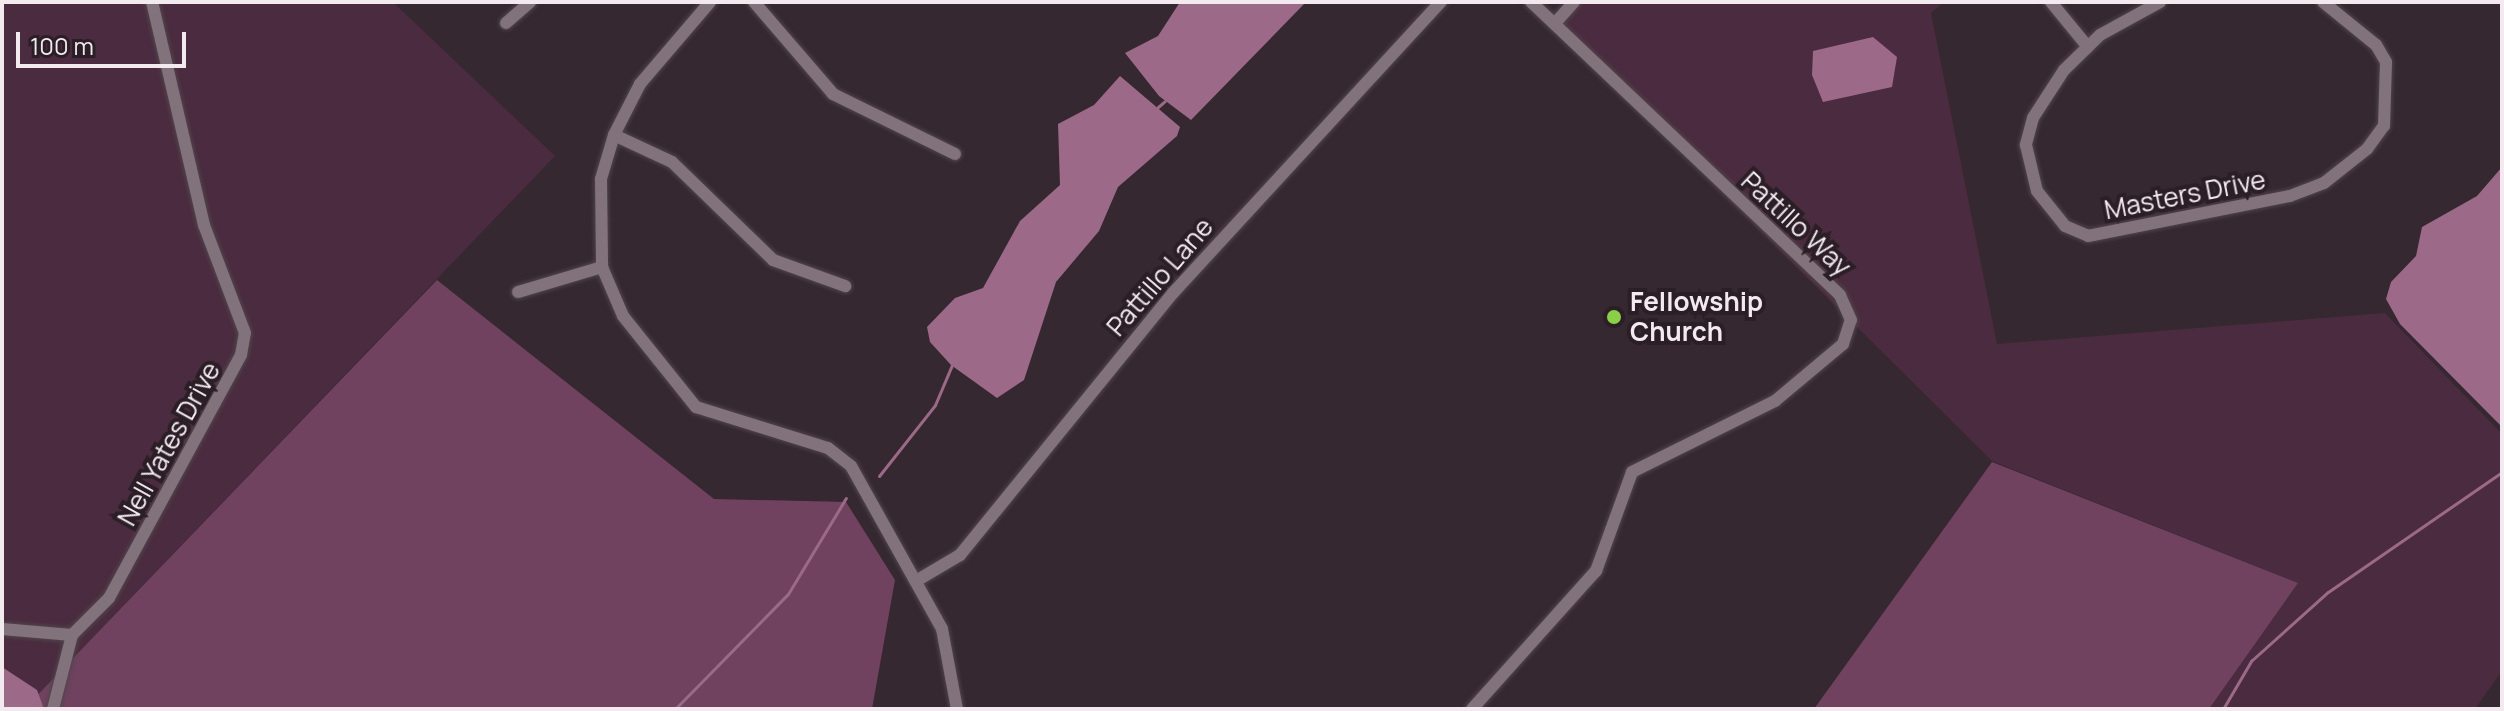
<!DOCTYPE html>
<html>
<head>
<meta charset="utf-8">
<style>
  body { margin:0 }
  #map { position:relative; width:2504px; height:711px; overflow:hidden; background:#352830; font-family:Manrope,sans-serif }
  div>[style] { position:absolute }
  .green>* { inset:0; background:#4b2b3f }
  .forest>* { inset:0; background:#70425f }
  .water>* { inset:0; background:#9c6a88 }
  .stream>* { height:3px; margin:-1.5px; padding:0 1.5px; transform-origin:1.5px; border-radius:1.5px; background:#9c6a88 }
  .roads { filter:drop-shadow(0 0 2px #50454c) drop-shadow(0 0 2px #50454c) }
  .minor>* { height:12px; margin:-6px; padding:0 6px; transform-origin:6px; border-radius:6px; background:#82727b }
  .dots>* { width:22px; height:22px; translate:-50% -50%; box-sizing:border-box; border:4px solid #2b1e26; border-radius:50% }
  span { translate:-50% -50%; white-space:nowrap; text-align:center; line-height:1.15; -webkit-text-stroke:8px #2b1e26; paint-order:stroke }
  .street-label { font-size:26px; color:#f3eaef }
  .poi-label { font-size:26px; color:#f3eaef; font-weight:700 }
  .left { translate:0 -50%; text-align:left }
  .frame { position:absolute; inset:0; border:4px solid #f3eaef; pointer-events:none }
  .scale { position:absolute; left:16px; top:32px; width:170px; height:36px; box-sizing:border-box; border:4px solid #f3eaef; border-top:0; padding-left:10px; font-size:24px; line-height:28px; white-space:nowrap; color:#f3eaef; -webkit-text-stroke:6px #2b1e26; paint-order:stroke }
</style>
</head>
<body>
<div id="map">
  <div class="green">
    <i style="clip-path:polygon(2px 2px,393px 2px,555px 156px,24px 709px,2px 703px)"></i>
    <i style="clip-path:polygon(1584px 2px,1944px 2px,1931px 13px,1997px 344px,2385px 313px,2502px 434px,2502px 671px,2475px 709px,2209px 709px,2298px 583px,1992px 461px,1553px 25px)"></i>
  </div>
  <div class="forest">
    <i style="clip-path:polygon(437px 280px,714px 499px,846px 502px,895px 580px,872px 709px,24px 709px)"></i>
    <i style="clip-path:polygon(1992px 462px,2298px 583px,2209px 709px,1814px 709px)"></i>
  </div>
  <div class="water">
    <i style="clip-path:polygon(1180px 2px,1306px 2px,1191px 120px,1159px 96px,1125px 53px,1158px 36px)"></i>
    <i style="clip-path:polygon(1873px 37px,1897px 57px,1892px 87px,1823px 102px,1812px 75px,1813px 51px)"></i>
    <i style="clip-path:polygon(1120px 76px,1180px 127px,1177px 136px,1118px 187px,1099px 231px,1056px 282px,1024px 380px,997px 398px,951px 365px,930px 342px,927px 327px,955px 298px,983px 288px,1020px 221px,1060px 185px,1058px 124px,1094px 105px)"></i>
    <i style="clip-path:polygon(2502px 167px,2502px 427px,2400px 324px,2386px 299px,2391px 282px,2416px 256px,2422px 227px,2477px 196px)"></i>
    <i style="clip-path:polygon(2px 667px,37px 690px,44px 709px,2px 709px)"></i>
  </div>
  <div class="stream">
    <i style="left:1158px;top:107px;width:9px;rotate:-41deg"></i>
    <i style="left:879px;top:476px;width:90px;rotate:-51.7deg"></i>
    <i style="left:935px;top:405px;width:43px;rotate:-67deg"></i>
    <i style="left:675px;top:709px;width:161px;rotate:-45.5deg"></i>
    <i style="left:788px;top:594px;width:112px;rotate:-58.9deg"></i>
    <i style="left:2223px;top:709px;width:56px;rotate:-59.7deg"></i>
    <i style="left:2251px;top:661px;width:103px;rotate:-41.9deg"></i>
    <i style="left:2328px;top:592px;width:211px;rotate:-34.6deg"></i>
  </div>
  <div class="roads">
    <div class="minor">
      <i style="left:710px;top:2px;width:108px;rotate:130.5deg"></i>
      <i style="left:640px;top:84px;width:57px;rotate:117deg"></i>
      <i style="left:614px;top:135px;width:46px;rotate:106.5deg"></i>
      <i style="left:601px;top:179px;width:88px;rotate:89.3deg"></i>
      <i style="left:602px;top:267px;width:53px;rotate:66.8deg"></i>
      <i style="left:623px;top:316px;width:117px;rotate:51.3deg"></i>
      <i style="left:696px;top:407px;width:138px;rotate:17.3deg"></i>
      <i style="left:828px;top:448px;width:29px;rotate:38deg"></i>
      <i style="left:851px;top:466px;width:187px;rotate:60.8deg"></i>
      <i style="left:942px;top:629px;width:81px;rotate:79.4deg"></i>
      <i style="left:754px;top:2px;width:121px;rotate:49.3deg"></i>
      <i style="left:833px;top:94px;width:136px;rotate:26.2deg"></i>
      <i style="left:2051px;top:2px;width:58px;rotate:50.6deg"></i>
      <i style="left:2160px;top:2px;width:68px;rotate:151.2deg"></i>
      <i style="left:2100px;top:35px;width:50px;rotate:135.8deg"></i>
      <i style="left:2064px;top:70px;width:57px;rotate:122.9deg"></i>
      <i style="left:2033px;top:118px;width:28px;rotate:105deg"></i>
      <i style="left:2026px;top:145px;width:47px;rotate:76.6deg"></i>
      <i style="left:2037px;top:191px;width:45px;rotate:51.3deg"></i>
      <i style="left:2065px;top:226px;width:25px;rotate:23deg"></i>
      <i style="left:2088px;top:236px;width:206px;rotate:-11.2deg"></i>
      <i style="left:2290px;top:196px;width:36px;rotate:-21deg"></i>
      <i style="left:2324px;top:183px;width:55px;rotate:-38.3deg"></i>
      <i style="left:2367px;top:149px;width:29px;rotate:-54deg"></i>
      <i style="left:2384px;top:126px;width:64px;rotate:-88.2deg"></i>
      <i style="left:2386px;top:62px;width:20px;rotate:-120deg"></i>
      <i style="left:2376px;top:45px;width:68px;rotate:-140.9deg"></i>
      <i style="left:1556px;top:22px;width:27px;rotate:-48deg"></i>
      <i style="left:506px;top:23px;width:32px;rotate:-41deg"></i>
      <i style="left:614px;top:135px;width:64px;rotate:25deg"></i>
      <i style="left:672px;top:162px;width:141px;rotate:44.1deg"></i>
      <i style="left:773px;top:260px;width:77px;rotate:19.9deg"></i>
      <i style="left:518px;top:292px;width:88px;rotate:-16.6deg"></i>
      <i style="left:916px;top:581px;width:51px;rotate:-30.6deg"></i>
      <i style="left:960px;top:555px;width:338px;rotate:-50.9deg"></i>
      <i style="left:1173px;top:293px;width:396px;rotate:-47.4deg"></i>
      <i style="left:2px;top:629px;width:70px;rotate:4.9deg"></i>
      <i style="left:72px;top:635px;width:52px;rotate:-45deg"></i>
      <i style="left:109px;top:598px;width:277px;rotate:-61.5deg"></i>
      <i style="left:241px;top:355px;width:22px;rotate:-80deg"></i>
      <i style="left:245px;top:333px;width:116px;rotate:-110.8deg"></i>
      <i style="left:204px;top:225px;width:229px;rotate:-103.1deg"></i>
      <i style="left:53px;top:709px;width:76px;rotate:-75.6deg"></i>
      <i style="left:1472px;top:709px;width:186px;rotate:-48.1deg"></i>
      <i style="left:1596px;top:571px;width:105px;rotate:-70deg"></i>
      <i style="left:1632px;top:472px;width:160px;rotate:-26.4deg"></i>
      <i style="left:1775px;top:401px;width:89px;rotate:-40deg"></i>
      <i style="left:1843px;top:344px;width:25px;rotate:-72deg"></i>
      <i style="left:1851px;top:320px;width:27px;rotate:-114deg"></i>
      <i style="left:1840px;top:295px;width:426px;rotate:-136.5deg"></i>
    </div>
  </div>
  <div class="dots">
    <i style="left:1614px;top:317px;background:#89cf48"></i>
  </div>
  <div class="street-label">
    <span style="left:2185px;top:195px;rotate:-11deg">Masters Drive</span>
    <span style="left:1796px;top:224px;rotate:43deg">Pattillo Way</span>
    <span style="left:1160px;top:277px;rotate:-49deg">Pattillo Lane</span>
    <span style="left:169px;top:444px;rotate:-61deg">Nell Yates Drive</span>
  </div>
  <div class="poi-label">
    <span class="left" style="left:1630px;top:317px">Fellowship<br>Church</span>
  </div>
  <div class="frame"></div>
  <div class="scale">100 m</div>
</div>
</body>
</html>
